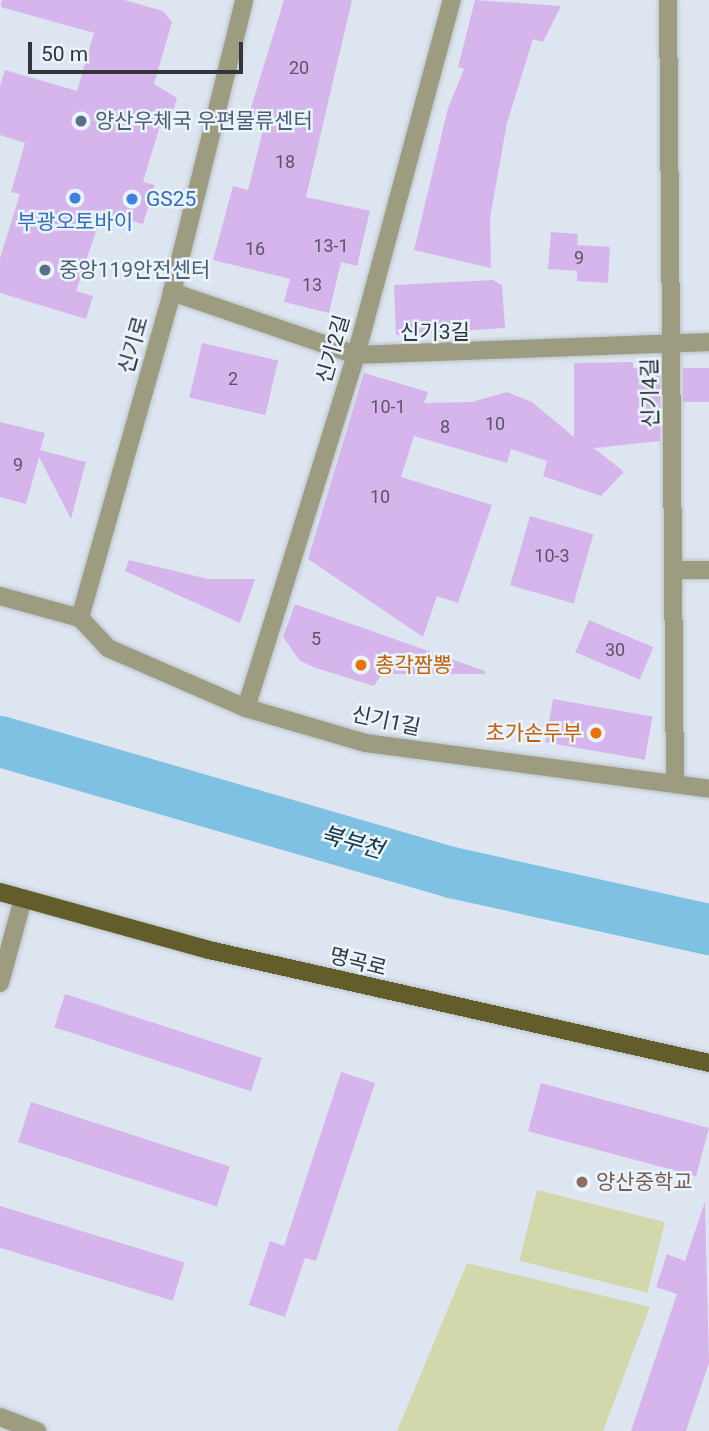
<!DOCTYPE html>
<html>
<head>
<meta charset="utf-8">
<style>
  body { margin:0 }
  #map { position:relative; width:709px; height:1431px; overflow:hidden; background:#dde6f0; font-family:Roboto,"Noto Sans KR",sans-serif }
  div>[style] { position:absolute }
  .green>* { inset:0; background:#d2d8ac; transform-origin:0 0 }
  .river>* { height:51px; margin:-25.5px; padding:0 25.5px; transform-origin:25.5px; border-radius:25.5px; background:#7ec1e3 }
  .building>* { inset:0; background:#d6b5ec; transform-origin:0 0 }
  .roads { filter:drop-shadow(0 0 2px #bbc3cb) drop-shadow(0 0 2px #bbc3cb) }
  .minor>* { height:18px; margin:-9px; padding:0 9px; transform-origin:9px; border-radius:9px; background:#9d9b80 }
  .major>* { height:18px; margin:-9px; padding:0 9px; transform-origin:9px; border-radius:9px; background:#635d2b }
  .dots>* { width:19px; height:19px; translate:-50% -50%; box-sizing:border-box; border:4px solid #eaf4fd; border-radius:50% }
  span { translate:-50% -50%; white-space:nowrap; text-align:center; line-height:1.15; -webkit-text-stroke:5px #eaf4fd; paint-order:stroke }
  .number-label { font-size:18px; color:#5b5566 }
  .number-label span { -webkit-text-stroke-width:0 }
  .service-label { font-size:21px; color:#4e5e75 }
  .left { translate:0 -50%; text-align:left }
  .shop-label { font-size:21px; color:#366cbe }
  .street-label { font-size:21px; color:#323539 }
  .food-label { font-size:21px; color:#c56008 }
  .right { translate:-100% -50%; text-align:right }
  .education-label { font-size:21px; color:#785e54 }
  .water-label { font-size:23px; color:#163543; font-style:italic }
  .scale { position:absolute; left:28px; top:42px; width:215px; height:32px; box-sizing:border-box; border:4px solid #323539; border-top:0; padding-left:9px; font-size:21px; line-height:24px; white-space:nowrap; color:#323539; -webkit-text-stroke:5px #eaf4fd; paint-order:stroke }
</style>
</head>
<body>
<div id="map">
  <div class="green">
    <i style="left:537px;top:1190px;width:132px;height:73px;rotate:14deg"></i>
    <i style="clip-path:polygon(467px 1263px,650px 1307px,603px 1431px,397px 1431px)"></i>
  </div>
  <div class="river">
    <i style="left:0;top:741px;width:470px;rotate:16.2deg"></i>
    <i style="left:451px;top:872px;width:264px;rotate:12.5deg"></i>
  </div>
  <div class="building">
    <i style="clip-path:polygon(2px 0,124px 0,163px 11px,172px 22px,154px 84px,177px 98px,170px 122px,162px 119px,143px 182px,155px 185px,143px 224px,102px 213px,76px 291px,93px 296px,86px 319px,0 293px,0 258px,20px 194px,11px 192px,25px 143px,0 135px,0 86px,5px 70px,77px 91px,94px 33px,1px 7px)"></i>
    <i style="clip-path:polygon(284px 0,352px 0,306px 197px,370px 211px,357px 266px,341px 262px,329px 313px,284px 302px,290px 279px,213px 260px,233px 186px,248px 190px,266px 118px,249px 114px)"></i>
    <i style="clip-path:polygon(475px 0,561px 6px,543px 42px,533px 39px,507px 123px,490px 218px,491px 268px,414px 250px,448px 108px,464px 69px,458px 67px)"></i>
    <i style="clip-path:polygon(551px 232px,578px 234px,577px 245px,610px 247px,608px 283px,577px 281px,577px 271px,548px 269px)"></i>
    <i style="clip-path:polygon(493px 280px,502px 285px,505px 328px,396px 335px,394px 285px)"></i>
    <i style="left:202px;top:343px;width:78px;height:56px;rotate:13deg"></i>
    <i style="clip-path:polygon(633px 362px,633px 368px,660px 368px,660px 441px,594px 448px,624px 472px,601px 496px,543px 476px,547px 461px,511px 449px,507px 463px,414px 436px,401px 477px,492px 505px,458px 603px,437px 596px,423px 637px,308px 559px,364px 373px,428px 392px,424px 403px,472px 402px,507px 392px,532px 402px,574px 437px,574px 363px)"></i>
    <i style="left:683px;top:368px;width:26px;height:34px"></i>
    <i style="clip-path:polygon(0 422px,45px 433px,40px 450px,86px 462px,71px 519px,39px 457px,26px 504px,0 497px)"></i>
    <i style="left:530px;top:516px;width:66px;height:72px;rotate:16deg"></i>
    <i style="clip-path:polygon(129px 560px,208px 579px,255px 579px,240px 623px,125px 571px)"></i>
    <i style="clip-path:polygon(295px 604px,485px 671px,485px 674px,382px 674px,374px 686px,316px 668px,300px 661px,283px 637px)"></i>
    <i style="left:589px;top:620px;width:70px;height:35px;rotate:23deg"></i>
    <i style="left:553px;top:699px;width:101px;height:44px;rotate:10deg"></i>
    <i style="left:65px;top:994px;width:207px;height:35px;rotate:18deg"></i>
    <i style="clip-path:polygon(341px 1072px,375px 1083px,316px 1261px,305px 1258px,285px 1317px,249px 1305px,270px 1241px,284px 1246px)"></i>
    <i style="left:541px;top:1083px;width:174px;height:50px;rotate:15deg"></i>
    <i style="left:31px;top:1102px;width:209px;height:42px;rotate:18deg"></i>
    <i style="clip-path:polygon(705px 1202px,709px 1363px,686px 1431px,631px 1431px,677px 1294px,656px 1287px,667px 1254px,685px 1261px)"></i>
    <i style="left:0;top:1206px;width:193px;height:40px;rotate:17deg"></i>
  </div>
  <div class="roads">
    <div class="minor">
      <i style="left:668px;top:0;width:784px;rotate:89.49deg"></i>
      <i style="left:172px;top:292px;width:194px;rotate:18.9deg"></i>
      <i style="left:356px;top:355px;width:353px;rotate:-2.1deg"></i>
      <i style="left:676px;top:570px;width:33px"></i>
      <i style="left:0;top:596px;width:83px;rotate:15.4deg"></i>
      <i style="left:80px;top:618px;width:41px;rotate:47deg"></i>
      <i style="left:108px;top:648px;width:150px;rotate:23.5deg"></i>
      <i style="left:246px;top:708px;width:125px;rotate:16.3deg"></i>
      <i style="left:366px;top:743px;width:346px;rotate:7.6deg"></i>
      <i style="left:80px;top:618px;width:339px;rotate:-74.2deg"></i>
      <i style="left:172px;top:292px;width:301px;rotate:-76.1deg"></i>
      <i style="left:246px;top:708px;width:370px;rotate:-72.7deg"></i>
      <i style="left:356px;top:355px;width:368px;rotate:-74.9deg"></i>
      <i style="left:0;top:983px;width:87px;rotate:-74.7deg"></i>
      <i style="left:0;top:1417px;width:40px;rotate:21deg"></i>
    </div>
    <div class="major">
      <i style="left:0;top:892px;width:217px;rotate:15.5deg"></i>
      <i style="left:209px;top:950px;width:513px;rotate:12.73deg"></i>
    </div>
  </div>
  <div class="dots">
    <i style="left:81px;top:121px;background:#5c6f8a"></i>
    <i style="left:75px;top:198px;background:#3f7fe0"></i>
    <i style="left:132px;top:199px;background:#3f7fe0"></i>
    <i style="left:45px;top:270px;background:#5c6f8a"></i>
    <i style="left:361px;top:665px;background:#e8710a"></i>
    <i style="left:596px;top:733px;background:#e8710a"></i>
    <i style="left:582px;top:1182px;background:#8d6e63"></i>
  </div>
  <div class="number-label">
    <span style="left:299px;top:68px">20</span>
    <span style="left:285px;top:162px">18</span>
    <span style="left:331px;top:246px">13-1</span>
    <span style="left:255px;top:249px">16</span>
    <span style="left:579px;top:258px">9</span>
    <span style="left:312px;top:285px">13</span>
    <span style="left:233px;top:379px">2</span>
    <span style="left:388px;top:407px">10-1</span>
    <span style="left:495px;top:424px">10</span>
    <span style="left:445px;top:427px">8</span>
    <span style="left:18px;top:465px">9</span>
    <span style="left:380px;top:497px">10</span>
    <span style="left:552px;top:556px">10-3</span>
    <span style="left:316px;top:639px">5</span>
    <span style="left:615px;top:650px">30</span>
  </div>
  <div class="service-label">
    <span class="left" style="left:95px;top:121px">양산우체국 우편물류센터</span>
    <span class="left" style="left:59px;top:270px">중앙119안전센터</span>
  </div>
  <div class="shop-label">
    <span class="left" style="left:146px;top:199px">GS25</span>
    <span style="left:75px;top:222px">부광오토바이</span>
  </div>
  <div class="street-label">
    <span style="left:435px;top:332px">신기3길</span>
    <span style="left:133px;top:345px;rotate:-74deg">신기로</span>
    <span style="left:333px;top:349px;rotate:-74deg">신기2길</span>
    <span style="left:650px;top:393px;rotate:-91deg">신기4길</span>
    <span style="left:386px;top:721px;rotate:12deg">신기1길</span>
    <span style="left:358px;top:962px;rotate:14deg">명곡로</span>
  </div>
  <div class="food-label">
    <span class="left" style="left:375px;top:665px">총각짬뽕</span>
    <span class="right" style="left:582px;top:733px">초가손두부</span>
  </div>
  <div class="education-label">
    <span class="left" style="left:596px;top:1182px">양산중학교</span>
  </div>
  <div class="water-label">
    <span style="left:352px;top:843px;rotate:16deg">북부천</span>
  </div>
  <div class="scale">50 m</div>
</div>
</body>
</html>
